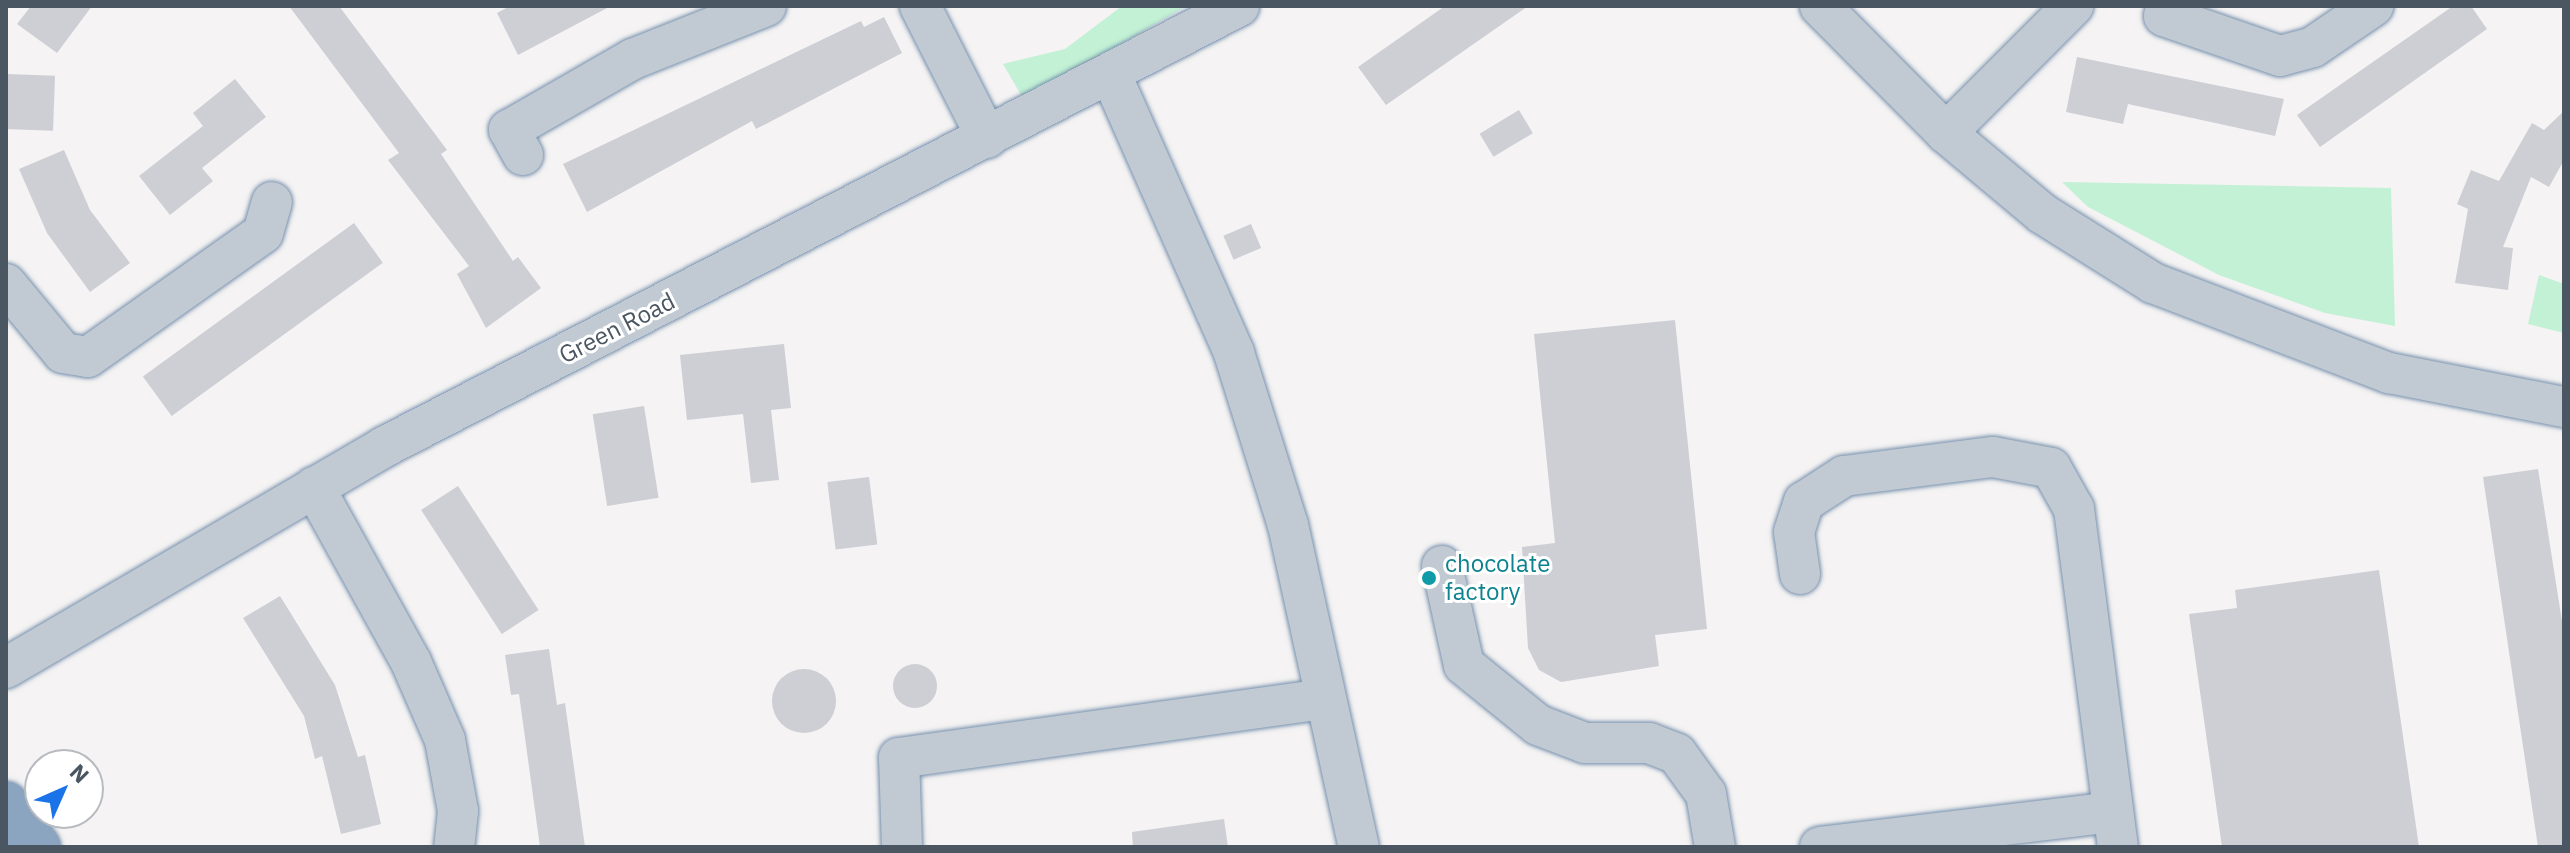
<!DOCTYPE html>
<html>
<head>
<meta charset="utf-8">
<style>
  body { margin:0 }
  #map { position:relative; width:2570px; height:853px; overflow:hidden; background:#f5f3f3; font-family:"IBM Plex Sans",sans-serif }
  div>[style] { position:absolute }
  .green>* { inset:0; background:#c3f1d5 }
  .building>* { inset:0; background:#cdcfd5; transform-origin:0 0 }
  .round { border-radius:50% }
  .roads { filter:drop-shadow(0 0 2px #7690ad) drop-shadow(0 0 2px #7690ad) }
  .minor>* { height:40px; margin:-20px; padding:0 20px; transform-origin:20px; border-radius:20px; background:#c1cad2 }
  .highway>* { height:44px; margin:-22px; padding:0 22px; transform-origin:22px; border-radius:22px; background:#8ba5c1 }
  .dots>* { width:22px; height:22px; translate:-50% -50%; box-sizing:border-box; border:4px solid #fff; border-radius:50% }
  span { translate:-50% -50%; white-space:nowrap; text-align:center; line-height:1.15; -webkit-text-stroke:6px #fff; paint-order:stroke }
  .street-label { font-size:24px; color:#4a5661 }
  .culture-label { font-size:24px; color:#0d838f }
  .left { translate:0 -50%; text-align:left }
  .frame { position:absolute; inset:0; border:8px solid #4a5661; pointer-events:none }
  .north { position:absolute; left:24px; top:749px; width:80px; height:80px; box-sizing:border-box; background:#fff; border:2px solid #b7bbc0; border-radius:50%; rotate:45deg; font-size:22px; font-weight:700; line-height:32px; text-align:center; color:#4a5661 }
  .north::after { content:''; display:block; margin:auto; width:28px; height:36px; background:#1a73e8; clip-path:polygon(50% 0,100% 100%,50% 72%,0 100%) }
</style>
</head>
<body>
<div id="map">
  <div class="green">
    <i style="clip-path:polygon(1122px 6px,1186px 6px,1032px 96px,1021px 95px,1003px 64px,1065px 49px)"></i>
    <i style="clip-path:polygon(2062px 182px,2391px 188px,2395px 326px,2325px 313px,2219px 275px,2088px 207px)"></i>
    <i style="clip-path:polygon(2539px 275px,2564px 284px,2564px 333px,2528px 324px)"></i>
  </div>
  <div class="building">
    <i style="clip-path:polygon(31px 6px,92px 6px,57px 53px,17px 24px)"></i>
    <i style="clip-path:polygon(289px 6px,339px 6px,447px 150px,441px 154px,513px 261px,518px 257px,541px 288px,486px 328px,457px 274px,469px 266px,388px 160px,399px 153px)"></i>
    <i style="clip-path:polygon(510px 6px,611px 6px,518px 55px,497px 13px)"></i>
    <i style="clip-path:polygon(1445px 6px,1528px 6px,1386px 105px,1358px 67px)"></i>
    <i style="clip-path:polygon(2453px 6px,2471px 6px,2487px 29px,2320px 147px,2297px 115px)"></i>
    <i style="clip-path:polygon(884px 17px,902px 53px,756px 129px,752px 121px,587px 212px,563px 164px,861px 21px,864px 27px)"></i>
    <i style="clip-path:polygon(2077px 57px,2284px 99px,2275px 136px,2128px 104px,2123px 124px,2066px 112px)"></i>
    <i style="left:6px;top:74px;width:49px;height:55px;rotate:2deg"></i>
    <i style="clip-path:polygon(235px 79px,266px 117px,202px 168px,213px 181px,170px 215px,139px 176px,203px 126px,193px 113px)"></i>
    <i style="left:1519px;top:110px;width:27px;height:46px;rotate:59deg"></i>
    <i style="clip-path:polygon(2564px 111px,2564px 160px,2549px 187px,2531px 177px,2503px 247px,2513px 248px,2508px 290px,2455px 283px,2468px 209px,2457px 204px,2471px 170px,2499px 181px,2532px 123px,2544px 130px)"></i>
    <i style="clip-path:polygon(64px 150px,90px 210px,130px 263px,90px 292px,47px 233px,19px 169px)"></i>
    <i style="left:354px;top:223px;width:49px;height:261px;rotate:54deg"></i>
    <i style="left:1251px;top:224px;width:26px;height:30px;rotate:67deg"></i>
    <i style="clip-path:polygon(1675px 320px,1707px 629px,1655px 635px,1659px 666px,1561px 682px,1539px 670px,1528px 648px,1522px 547px,1555px 543px,1534px 334px)"></i>
    <i style="clip-path:polygon(784px 344px,791px 408px,771px 410px,779px 480px,751px 483px,743px 414px,687px 420px,680px 355px)"></i>
    <i style="left:644px;top:406px;width:93px;height:52px;rotate:81deg"></i>
    <i style="clip-path:polygon(2538px 469px,2564px 634px,2564px 847px,2538px 847px,2483px 477px)"></i>
    <i style="left:869px;top:477px;width:68px;height:42px;rotate:83deg"></i>
    <i style="left:458px;top:486px;width:148px;height:44px;rotate:57deg"></i>
    <i style="clip-path:polygon(2379px 570px,2419px 847px,2222px 847px,2189px 614px,2237px 608px,2235px 590px)"></i>
    <i style="clip-path:polygon(280px 596px,335px 685px,358px 757px,365px 755px,381px 824px,341px 834px,322px 756px,315px 759px,304px 716px,243px 618px)"></i>
    <i style="clip-path:polygon(549px 649px,557px 705px,565px 703px,585px 847px,540px 847px,519px 694px,511px 695px,505px 655px)"></i>
    <i class="round" style="left:893px;top:664px;width:44px;height:44px"></i>
    <i class="round" style="left:772px;top:669px;width:64px;height:64px"></i>
    <i style="clip-path:polygon(1224px 819px,1228px 847px,1133px 847px,1132px 832px)"></i>
  </div>
  <div class="roads">
    <div class="minor">
      <i style="left:920px;top:6px;width:148px;rotate:63.1deg"></i>
      <i style="left:1820px;top:6px;width:179px;rotate:45.2deg"></i>
      <i style="left:1946px;top:133px;width:126px;rotate:39.9deg"></i>
      <i style="left:2043px;top:214px;width:130px;rotate:32.1deg"></i>
      <i style="left:2153px;top:283px;width:253px;rotate:20.9deg"></i>
      <i style="left:2389px;top:373px;width:178px;rotate:11deg"></i>
      <i style="left:2174px;top:6px;width:14px;rotate:135deg"></i>
      <i style="left:2164px;top:16px;width:123px;rotate:19deg"></i>
      <i style="left:2280px;top:56px;width:34px;rotate:-15deg"></i>
      <i style="left:2313px;top:47px;width:73px;rotate:-34.3deg"></i>
      <i style="left:1111px;top:75px;width:304px;rotate:66.1deg"></i>
      <i style="left:1234px;top:353px;width:180px;rotate:72.6deg"></i>
      <i style="left:1288px;top:525px;width:330px;rotate:77.6deg"></i>
      <i style="left:1946px;top:133px;width:180px;rotate:-45deg"></i>
      <i style="left:523px;top:155px;width:29px;rotate:-119deg"></i>
      <i style="left:509px;top:130px;width:143px;rotate:-29.8deg"></i>
      <i style="left:633px;top:59px;width:143px;rotate:-21.7deg"></i>
      <i style="left:6px;top:284px;width:89px;rotate:50.4deg"></i>
      <i style="left:63px;top:353px;width:25px;rotate:9deg"></i>
      <i style="left:88px;top:357px;width:214px;rotate:-35.3deg"></i>
      <i style="left:263px;top:233px;width:32px;rotate:-74deg"></i>
      <i style="left:314px;top:487px;width:200px;rotate:61deg"></i>
      <i style="left:411px;top:662px;width:85px;rotate:66.4deg"></i>
      <i style="left:445px;top:740px;width:72px;rotate:79.6deg"></i>
      <i style="left:458px;top:811px;width:36px;rotate:96deg"></i>
      <i style="left:1442px;top:566px;width:101px;rotate:77.5deg"></i>
      <i style="left:1464px;top:665px;width:95px;rotate:39deg"></i>
      <i style="left:1538px;top:725px;width:50px;rotate:21deg"></i>
      <i style="left:1585px;top:743px;width:64px"></i>
      <i style="left:1649px;top:743px;width:30px;rotate:21deg"></i>
      <i style="left:1677px;top:754px;width:49px;rotate:54.1deg"></i>
      <i style="left:1706px;top:794px;width:54px;rotate:80.4deg"></i>
      <i style="left:1800px;top:574px;width:42px;rotate:-98.1deg"></i>
      <i style="left:1794px;top:532px;width:32px;rotate:-72deg"></i>
      <i style="left:1804px;top:502px;width:48px;rotate:-33deg"></i>
      <i style="left:1844px;top:476px;width:150px;rotate:-7.3deg"></i>
      <i style="left:1993px;top:457px;width:59px;rotate:10.7deg"></i>
      <i style="left:2051px;top:468px;width:47px;rotate:60.7deg"></i>
      <i style="left:2074px;top:509px;width:341px;rotate:82.6deg"></i>
      <i style="left:6px;top:668px;width:438px;rotate:-30.3deg"></i>
      <i style="left:384px;top:447px;width:962px;rotate:-27.28deg"></i>
      <i style="left:902px;top:847px;width:89px;rotate:-91.9deg"></i>
      <i style="left:899px;top:758px;width:429px;rotate:-7.9deg"></i>
      <i style="left:1820px;top:847px;width:295px;rotate:-6.8deg"></i>
    </div>
    <div class="highway">
      <i style="left:6px;top:804px;width:54px;rotate:53.3deg"></i>
    </div>
  </div>
  <div class="dots">
    <i style="left:1429px;top:578px;background:#0f9aa8"></i>
  </div>
  <div class="street-label">
    <span style="left:617px;top:328px;rotate:-27deg">Green Road</span>
  </div>
  <div class="culture-label">
    <span class="left" style="left:1445px;top:578px">chocolate<br>factory</span>
  </div>
  <div class="frame"></div>
  <div class="north">N</div>
</div>
</body>
</html>
